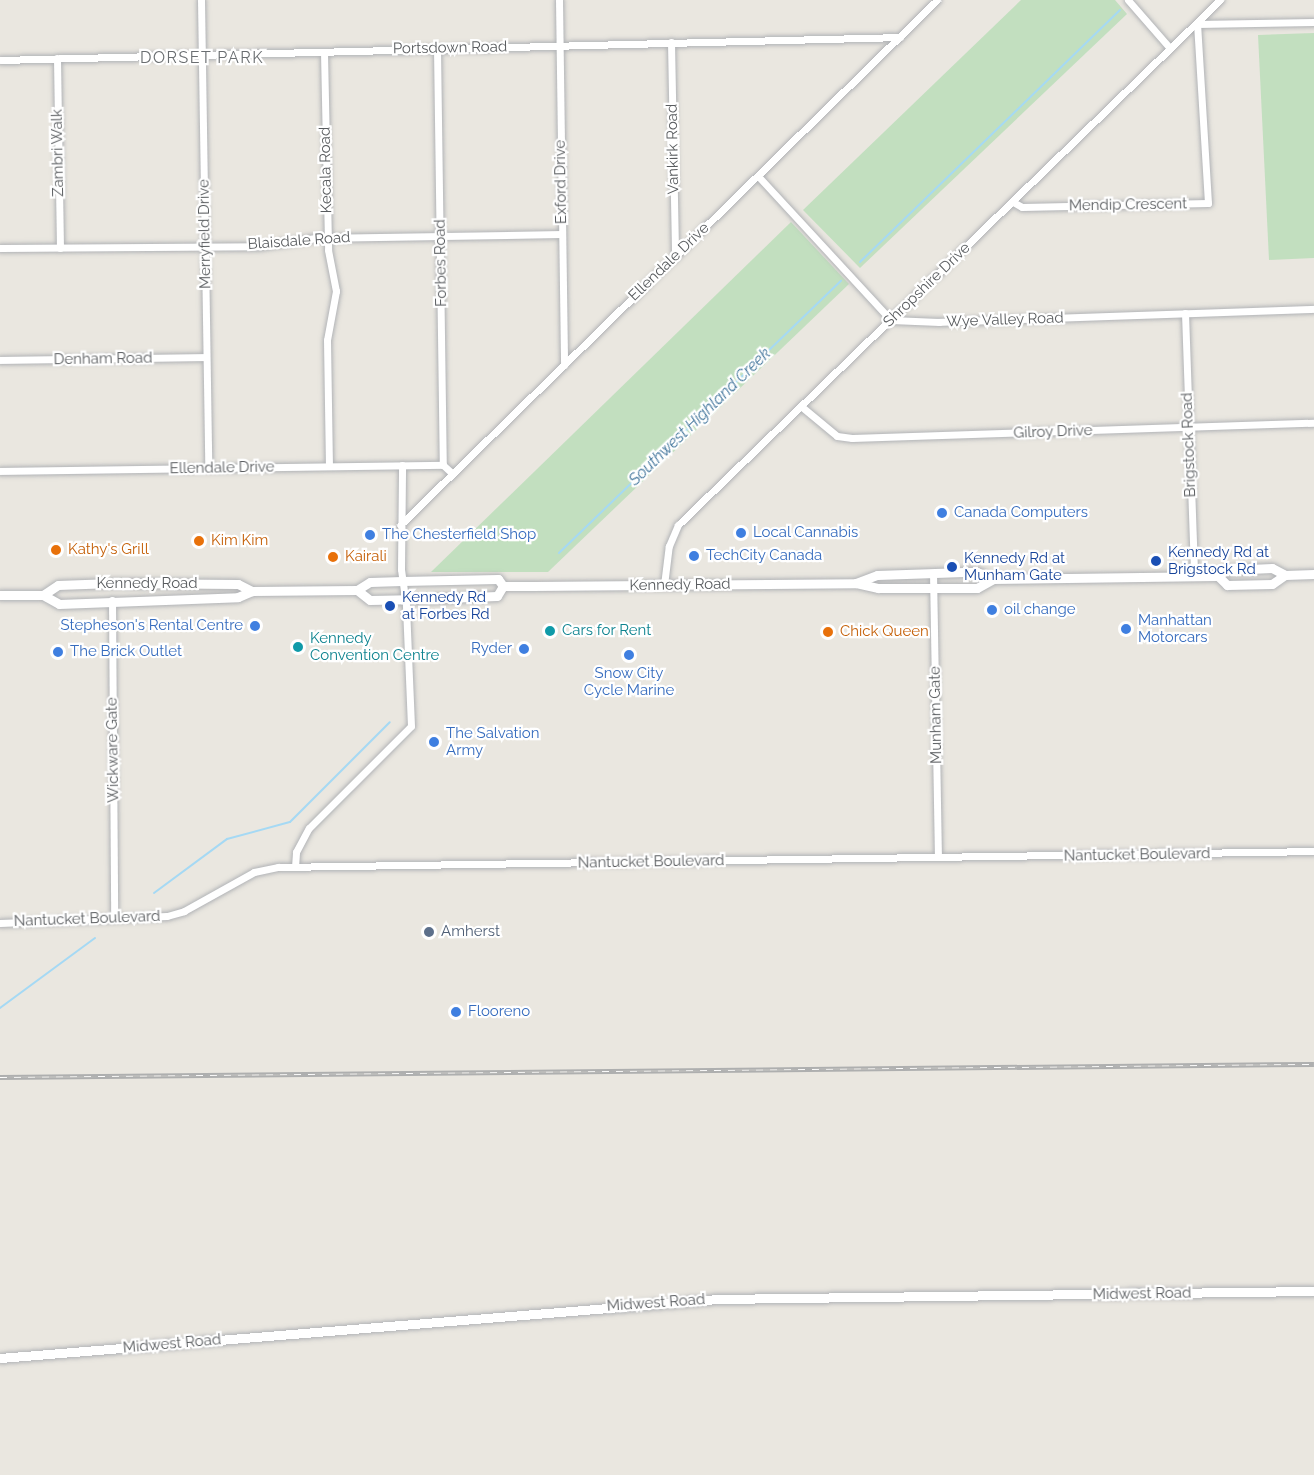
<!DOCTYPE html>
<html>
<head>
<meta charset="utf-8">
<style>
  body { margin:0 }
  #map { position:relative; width:1314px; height:1475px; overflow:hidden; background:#eae7e0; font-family:Raleway,sans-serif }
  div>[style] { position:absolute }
  .green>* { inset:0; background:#c2dfbf }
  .stream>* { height:2px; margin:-1px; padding:0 1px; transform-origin:1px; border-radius:1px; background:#a5d9f4 }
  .roads { filter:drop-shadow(0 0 2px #b1b3b6) drop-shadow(0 0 2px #b1b3b6) }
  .street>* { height:7px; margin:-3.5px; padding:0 3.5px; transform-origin:3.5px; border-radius:3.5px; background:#fff }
  .secondary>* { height:9px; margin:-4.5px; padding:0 4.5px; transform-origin:4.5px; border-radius:4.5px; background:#fff }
  .rail>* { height:4.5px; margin-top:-2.25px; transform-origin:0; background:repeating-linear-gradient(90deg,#fff 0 7px,#aeafaf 0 14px); box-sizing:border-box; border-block:2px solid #aeafaf }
  .dots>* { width:16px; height:16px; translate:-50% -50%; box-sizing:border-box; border:3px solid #fff; border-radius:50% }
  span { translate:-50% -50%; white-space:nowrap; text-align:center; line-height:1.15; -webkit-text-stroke:4.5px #fff; paint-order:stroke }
  .street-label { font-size:15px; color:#595c5f }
  .shop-label { font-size:15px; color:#366cbe }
  .left { translate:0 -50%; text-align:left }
  .right { translate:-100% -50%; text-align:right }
  .food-label { font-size:15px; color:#c56008 }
  .transit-label { font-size:15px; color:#164399 }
  .culture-label { font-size:15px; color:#0d838f }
  .service-label { font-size:15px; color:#4e5e75 }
  .neighbourhood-label { font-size:16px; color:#6a6e71; letter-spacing:1.5px }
  .water-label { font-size:16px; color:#43769c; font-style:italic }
</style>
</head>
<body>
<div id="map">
  <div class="green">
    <i style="clip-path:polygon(1021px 0,1115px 0,1127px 14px,860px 268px,803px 210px)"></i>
    <i style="clip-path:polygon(1314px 33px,1314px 258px,1269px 260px,1258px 35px)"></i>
    <i style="clip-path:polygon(791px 222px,849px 284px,548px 572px,431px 572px)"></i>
  </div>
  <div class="stream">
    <i style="left:860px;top:262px;width:362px;rotate:-44.1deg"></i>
    <i style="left:559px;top:553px;width:392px;rotate:-44deg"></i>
    <i style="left:154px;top:893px;width:91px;rotate:-36.5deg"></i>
    <i style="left:227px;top:839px;width:65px;rotate:-15.1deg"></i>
    <i style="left:290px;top:822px;width:141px;rotate:-45deg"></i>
    <i style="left:0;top:1008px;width:118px;rotate:-36.4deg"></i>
  </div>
  <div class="roads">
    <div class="street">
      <i style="left:201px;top:0;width:468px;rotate:89.1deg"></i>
      <i style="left:559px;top:0;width:365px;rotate:89.2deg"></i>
      <i style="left:1128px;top:0;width:62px;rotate:48.9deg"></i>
      <i style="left:1197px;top:24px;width:117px;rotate:-1deg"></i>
      <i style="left:671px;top:42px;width:214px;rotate:88.9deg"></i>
      <i style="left:437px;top:48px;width:417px;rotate:89.2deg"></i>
      <i style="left:443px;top:465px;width:12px;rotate:42deg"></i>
      <i style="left:324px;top:52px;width:198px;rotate:88.8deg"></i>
      <i style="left:328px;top:250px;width:42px;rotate:79deg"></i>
      <i style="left:336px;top:291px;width:50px;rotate:100.4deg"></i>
      <i style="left:327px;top:340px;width:126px;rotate:89.1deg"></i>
      <i style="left:57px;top:58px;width:190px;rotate:89.1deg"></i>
      <i style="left:0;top:60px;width:900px;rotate:-1.46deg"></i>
      <i style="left:758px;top:176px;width:196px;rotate:47.3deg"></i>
      <i style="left:891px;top:320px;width:48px;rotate:2.4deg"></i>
      <i style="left:939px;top:322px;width:375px;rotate:-2deg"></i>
      <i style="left:1013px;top:202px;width:10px;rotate:29deg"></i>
      <i style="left:1022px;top:207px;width:186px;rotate:-1.2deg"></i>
      <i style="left:1208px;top:203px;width:179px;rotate:-93.5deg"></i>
      <i style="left:0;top:248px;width:260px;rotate:-0.4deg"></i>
      <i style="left:260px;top:246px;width:56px;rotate:-8.3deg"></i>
      <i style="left:315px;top:238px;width:247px;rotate:-0.9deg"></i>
      <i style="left:1185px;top:313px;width:263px;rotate:88deg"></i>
      <i style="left:0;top:360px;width:206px;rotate:-0.8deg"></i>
      <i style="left:802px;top:407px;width:45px;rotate:39.6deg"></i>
      <i style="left:837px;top:436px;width:15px;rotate:8deg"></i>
      <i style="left:852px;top:438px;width:462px;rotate:-1.9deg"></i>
      <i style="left:0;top:471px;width:443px;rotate:-0.8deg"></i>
      <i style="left:400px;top:525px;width:751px;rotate:-44.35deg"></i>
      <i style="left:933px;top:573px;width:284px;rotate:89deg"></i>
      <i style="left:664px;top:585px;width:39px;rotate:-83deg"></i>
      <i style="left:669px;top:546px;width:23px;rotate:-67deg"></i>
      <i style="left:678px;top:525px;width:755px;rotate:-44.09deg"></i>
      <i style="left:112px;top:600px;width:316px;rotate:89.6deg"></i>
      <i style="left:295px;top:867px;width:15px;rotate:-86deg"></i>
      <i style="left:296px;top:852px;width:27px;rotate:-62deg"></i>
      <i style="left:309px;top:828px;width:144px;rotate:-45deg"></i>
      <i style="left:411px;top:726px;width:121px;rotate:-92.4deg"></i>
      <i style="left:406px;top:605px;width:36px;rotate:-98deg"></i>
      <i style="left:401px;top:569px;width:104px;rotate:-89.4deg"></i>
      <i style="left:0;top:923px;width:167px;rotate:-2.4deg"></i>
      <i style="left:167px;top:916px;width:18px;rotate:-16deg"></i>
      <i style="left:184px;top:911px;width:80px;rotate:-29.1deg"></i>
      <i style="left:254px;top:872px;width:25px;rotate:-12deg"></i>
      <i style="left:278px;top:867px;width:1036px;rotate:-0.88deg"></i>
    </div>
    <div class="secondary">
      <i style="left:1218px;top:576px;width:13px;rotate:45deg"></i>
      <i style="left:1227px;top:585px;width:45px;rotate:-1.3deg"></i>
      <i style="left:1272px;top:584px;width:16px;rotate:-35deg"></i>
      <i style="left:856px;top:583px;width:22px;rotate:-21deg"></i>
      <i style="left:877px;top:575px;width:87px;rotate:-2deg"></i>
      <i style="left:964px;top:572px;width:13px"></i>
      <i style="left:977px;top:572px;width:17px;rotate:24deg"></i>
      <i style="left:993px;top:579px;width:223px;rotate:-0.8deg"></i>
      <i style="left:1216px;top:576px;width:13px;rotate:-29deg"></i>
      <i style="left:1227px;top:570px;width:45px;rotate:-2.5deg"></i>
      <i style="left:1272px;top:568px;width:15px;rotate:28deg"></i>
      <i style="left:1285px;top:575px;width:29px;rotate:-2deg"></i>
      <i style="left:357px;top:590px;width:16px;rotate:38deg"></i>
      <i style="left:370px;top:600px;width:49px;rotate:-1.2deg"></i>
      <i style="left:419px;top:599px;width:78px;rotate:-2.2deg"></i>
      <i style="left:497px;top:596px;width:12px;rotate:-59deg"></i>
      <i style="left:0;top:595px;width:43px"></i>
      <i style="left:43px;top:595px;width:18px;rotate:29deg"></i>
      <i style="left:59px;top:604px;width:179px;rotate:-2.2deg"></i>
      <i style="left:238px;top:597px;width:15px;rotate:-23deg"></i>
      <i style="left:252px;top:591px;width:105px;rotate:-0.5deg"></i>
      <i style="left:357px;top:590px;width:15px;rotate:-32deg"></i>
      <i style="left:370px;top:582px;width:32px;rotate:-2deg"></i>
      <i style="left:402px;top:581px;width:96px;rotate:-1.2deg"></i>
      <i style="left:498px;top:579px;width:9px;rotate:54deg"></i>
      <i style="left:503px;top:586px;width:29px"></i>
      <i style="left:532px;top:586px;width:324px;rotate:-0.5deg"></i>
      <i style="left:856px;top:583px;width:23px;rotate:13deg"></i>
      <i style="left:878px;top:588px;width:99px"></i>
      <i style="left:977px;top:588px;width:18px;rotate:-29deg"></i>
      <i style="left:43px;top:595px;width:18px;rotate:-34deg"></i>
      <i style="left:58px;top:585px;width:54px;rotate:-2.1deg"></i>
      <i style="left:112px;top:583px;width:126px;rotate:0.5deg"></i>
      <i style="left:238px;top:584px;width:16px;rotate:27deg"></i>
      <i style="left:0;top:1358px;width:720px;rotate:-4.7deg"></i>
      <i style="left:718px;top:1299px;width:596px;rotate:-0.77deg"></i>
    </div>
  </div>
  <div class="rail">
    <i style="left:0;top:1077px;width:1314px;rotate:-0.57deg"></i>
  </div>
  <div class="dots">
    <i style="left:942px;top:513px;background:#3f7fe0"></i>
    <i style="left:741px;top:533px;background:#3f7fe0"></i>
    <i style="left:370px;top:535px;background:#3f7fe0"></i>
    <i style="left:199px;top:541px;background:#e8710a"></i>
    <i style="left:56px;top:550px;background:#e8710a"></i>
    <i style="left:694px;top:556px;background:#3f7fe0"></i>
    <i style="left:333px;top:557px;background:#e8710a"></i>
    <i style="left:1156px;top:561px;background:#1a4fb4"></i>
    <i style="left:952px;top:567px;background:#1a4fb4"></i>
    <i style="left:390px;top:606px;background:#1a4fb4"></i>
    <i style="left:992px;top:610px;background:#3f7fe0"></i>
    <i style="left:255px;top:626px;background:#3f7fe0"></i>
    <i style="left:1126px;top:629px;background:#3f7fe0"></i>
    <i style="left:550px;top:631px;background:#0f9aa8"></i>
    <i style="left:828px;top:632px;background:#e8710a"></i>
    <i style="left:298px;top:647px;background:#0f9aa8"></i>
    <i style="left:524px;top:649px;background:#3f7fe0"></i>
    <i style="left:58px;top:652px;background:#3f7fe0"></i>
    <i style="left:629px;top:655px;background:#3f7fe0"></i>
    <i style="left:434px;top:742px;background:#3f7fe0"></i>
    <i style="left:429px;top:932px;background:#5c6f8a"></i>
    <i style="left:456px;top:1012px;background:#3f7fe0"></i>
  </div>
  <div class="street-label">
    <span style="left:450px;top:48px;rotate:-1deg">Portsdown Road</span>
    <span style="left:673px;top:149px;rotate:-91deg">Vankirk Road</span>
    <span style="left:58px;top:153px;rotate:-91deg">Zambri Walk</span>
    <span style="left:326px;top:170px;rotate:-91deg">Kecala Road</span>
    <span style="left:561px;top:182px;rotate:-91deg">Exford Drive</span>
    <span style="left:1128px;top:205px;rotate:-1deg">Mendip Crescent</span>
    <span style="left:205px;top:234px;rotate:-91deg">Merryfield Drive</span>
    <span style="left:299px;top:241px;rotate:-4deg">Blaisdale Road</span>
    <span style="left:669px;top:262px;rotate:-44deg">Ellendale Drive</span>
    <span style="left:441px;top:263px;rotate:-91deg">Forbes Road</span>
    <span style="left:927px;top:285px;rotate:-44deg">Shropshire Drive</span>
    <span style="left:1005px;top:320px;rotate:-2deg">Wye Valley Road</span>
    <span style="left:103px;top:359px;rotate:-1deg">Denham Road</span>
    <span style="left:1053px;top:432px;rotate:-2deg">Gilroy Drive</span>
    <span style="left:1189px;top:445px;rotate:-92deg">Brigstock Road</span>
    <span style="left:222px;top:468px;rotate:-1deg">Ellendale Drive</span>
    <span style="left:147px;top:584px">Kennedy Road</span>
    <span style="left:680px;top:585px;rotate:-1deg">Kennedy Road</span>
    <span style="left:936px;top:715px;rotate:-91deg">Munham Gate</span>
    <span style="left:113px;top:750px;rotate:-91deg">Wickware Gate</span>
    <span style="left:1137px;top:855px;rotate:-1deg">Nantucket Boulevard</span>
    <span style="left:651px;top:862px;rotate:-1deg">Nantucket Boulevard</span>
    <span style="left:87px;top:919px;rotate:-2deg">Nantucket Boulevard</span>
    <span style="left:1142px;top:1294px;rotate:-1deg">Midwest Road</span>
    <span style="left:656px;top:1303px;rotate:-4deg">Midwest Road</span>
    <span style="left:172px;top:1344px;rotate:-5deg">Midwest Road</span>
  </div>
  <div class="shop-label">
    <span class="left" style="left:954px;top:513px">Canada Computers</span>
    <span class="left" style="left:753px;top:533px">Local Cannabis</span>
    <span class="left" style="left:382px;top:535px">The Chesterfield Shop</span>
    <span class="left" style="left:706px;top:556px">TechCity Canada</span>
    <span class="left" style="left:1004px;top:610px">oil change</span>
    <span class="left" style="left:1138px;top:629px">Manhattan<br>Motorcars</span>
    <span class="right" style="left:243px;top:626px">Stepheson's Rental Centre</span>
    <span class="right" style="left:512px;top:649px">Ryder</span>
    <span class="left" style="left:70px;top:652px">The Brick Outlet</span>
    <span style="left:629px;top:682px">Snow City<br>Cycle Marine</span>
    <span class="left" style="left:446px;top:742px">The Salvation<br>Army</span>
    <span class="left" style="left:468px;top:1012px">Flooreno</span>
  </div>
  <div class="food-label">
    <span class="left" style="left:211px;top:541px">Kim Kim</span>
    <span class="left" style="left:68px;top:550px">Kathy's Grill</span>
    <span class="left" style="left:345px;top:557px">Kairali</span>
    <span class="left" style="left:840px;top:632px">Chick Queen</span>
  </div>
  <div class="transit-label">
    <span class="left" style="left:1168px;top:561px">Kennedy Rd at<br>Brigstock Rd</span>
    <span class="left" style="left:964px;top:567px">Kennedy Rd at<br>Munham Gate</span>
    <span class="left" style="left:402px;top:606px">Kennedy Rd<br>at Forbes Rd</span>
  </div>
  <div class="culture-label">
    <span class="left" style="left:562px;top:631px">Cars for Rent</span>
    <span class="left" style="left:310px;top:647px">Kennedy<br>Convention Centre</span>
  </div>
  <div class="service-label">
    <span class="left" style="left:441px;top:932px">Amherst</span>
  </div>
  <div class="neighbourhood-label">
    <span style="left:202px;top:58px">DORSET PARK</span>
  </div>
  <div class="water-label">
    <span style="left:700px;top:417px;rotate:-44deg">Southwest Highland Creek</span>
  </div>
</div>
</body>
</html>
